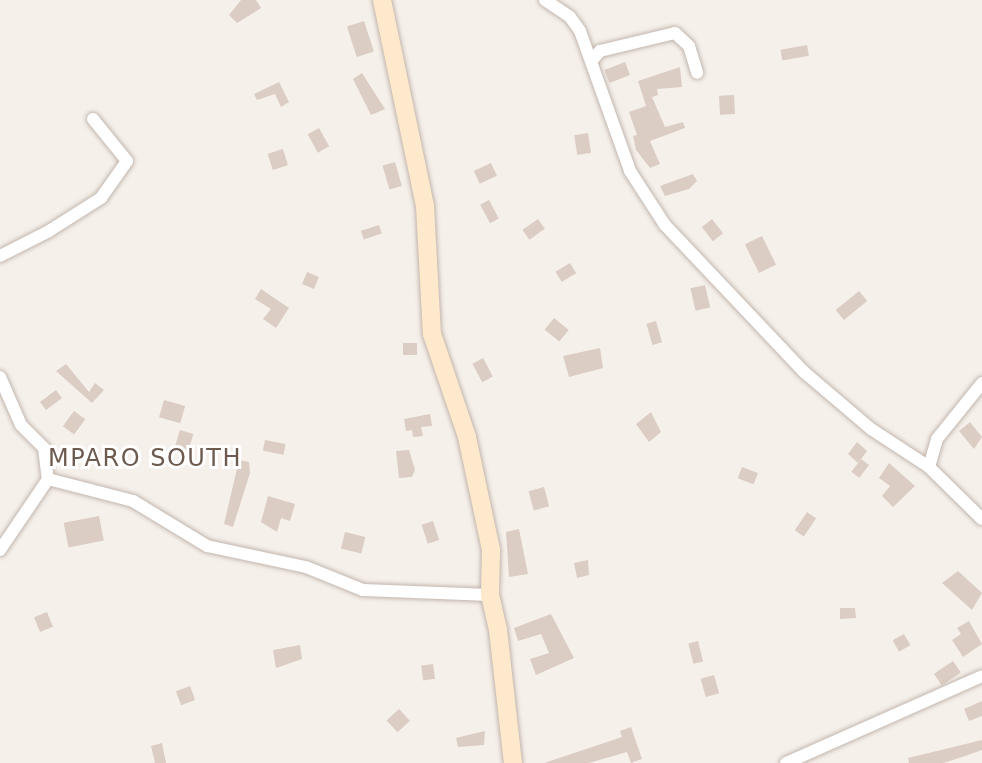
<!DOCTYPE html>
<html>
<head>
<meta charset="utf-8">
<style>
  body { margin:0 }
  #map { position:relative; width:982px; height:763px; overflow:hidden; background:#f6f0eb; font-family:"DejaVu Sans",sans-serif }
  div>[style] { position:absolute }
  .building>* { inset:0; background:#dbcdc3; transform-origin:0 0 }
  .roads { filter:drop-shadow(0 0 2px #c2b6ad) drop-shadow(0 0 2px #c2b6ad) }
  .street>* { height:12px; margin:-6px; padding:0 6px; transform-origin:6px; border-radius:6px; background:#fff }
  .secondary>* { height:18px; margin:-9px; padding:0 9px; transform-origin:9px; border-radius:9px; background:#ffe9cc }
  span { translate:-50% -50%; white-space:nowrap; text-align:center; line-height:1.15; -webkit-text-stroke:6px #fff; paint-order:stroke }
  .quarter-label { font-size:24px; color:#6e5b4f; letter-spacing:1.5px }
</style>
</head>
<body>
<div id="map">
  <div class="building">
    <i style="clip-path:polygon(241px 0,256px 0,261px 8px,237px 23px,229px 15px)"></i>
    <i style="left:364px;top:21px;width:32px;height:18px;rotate:72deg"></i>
    <i style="left:807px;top:45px;width:11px;height:27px;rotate:80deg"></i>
    <i style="left:625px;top:62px;width:14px;height:22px;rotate:69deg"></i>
    <i style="clip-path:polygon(680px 67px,682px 87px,657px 89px,658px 95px,652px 97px,665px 127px,683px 122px,685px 128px,650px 141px,660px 164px,650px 168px,636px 150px,633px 136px,637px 135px,629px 112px,646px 106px,638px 81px)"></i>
    <i style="clip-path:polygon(362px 73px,385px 109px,371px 115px,353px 79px)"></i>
    <i style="clip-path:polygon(279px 82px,289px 102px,281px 107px,275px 94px,257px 100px,254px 94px)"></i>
    <i style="left:734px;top:95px;width:19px;height:15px;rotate:87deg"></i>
    <i style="left:319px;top:128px;width:21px;height:13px;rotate:61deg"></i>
    <i style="left:588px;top:133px;width:20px;height:14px;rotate:81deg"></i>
    <i style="left:283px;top:149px;width:17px;height:16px;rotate:73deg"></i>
    <i style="left:395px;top:162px;width:25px;height:13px;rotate:74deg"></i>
    <i style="left:491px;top:163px;width:14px;height:19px;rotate:65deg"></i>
    <i style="clip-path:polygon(693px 174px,697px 181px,689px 189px,665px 196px,660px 186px)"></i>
    <i style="left:489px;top:200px;width:21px;height:10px;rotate:62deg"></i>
    <i style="left:538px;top:219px;width:12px;height:19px;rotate:55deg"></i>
    <i style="left:712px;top:219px;width:18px;height:13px;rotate:52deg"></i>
    <i style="left:379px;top:225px;width:9px;height:19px;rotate:72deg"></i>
    <i style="left:762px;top:236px;width:32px;height:19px;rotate:64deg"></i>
    <i style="left:570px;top:263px;width:12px;height:17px;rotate:59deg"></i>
    <i style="left:307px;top:272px;width:13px;height:13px;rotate:23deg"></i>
    <i style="left:705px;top:285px;width:23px;height:15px;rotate:77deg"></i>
    <i style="clip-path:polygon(261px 289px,289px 308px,276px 328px,263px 319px,271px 309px,255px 299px)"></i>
    <i style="left:859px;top:291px;width:13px;height:30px;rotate:51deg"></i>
    <i style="left:554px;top:318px;width:19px;height:15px;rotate:39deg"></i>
    <i style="left:656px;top:321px;width:22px;height:10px;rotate:74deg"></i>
    <i style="left:403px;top:343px;width:14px;height:12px"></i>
    <i style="clip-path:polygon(600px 348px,603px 368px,569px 377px,563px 356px)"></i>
    <i style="left:483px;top:358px;width:21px;height:12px;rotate:62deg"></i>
    <i style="clip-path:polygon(66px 364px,89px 392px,95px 383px,104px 390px,92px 403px,56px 371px)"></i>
    <i style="left:56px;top:390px;width:10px;height:20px;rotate:53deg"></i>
    <i style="left:164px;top:400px;width:22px;height:18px;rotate:16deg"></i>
    <i style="left:74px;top:411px;width:14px;height:19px;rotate:36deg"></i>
    <i style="clip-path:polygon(651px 412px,661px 432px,649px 442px,636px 424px)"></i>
    <i style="clip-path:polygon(430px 414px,432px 426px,421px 427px,423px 436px,413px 437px,412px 430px,406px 431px,404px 419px)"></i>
    <i style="clip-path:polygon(970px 422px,982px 437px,974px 449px,959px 431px)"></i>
    <i style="left:180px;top:430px;width:14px;height:17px;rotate:17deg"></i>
    <i style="left:265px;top:440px;width:21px;height:11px;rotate:11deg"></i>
    <i style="clip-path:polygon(857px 442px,867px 451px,858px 463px,848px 454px)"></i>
    <i style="clip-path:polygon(409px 450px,415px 470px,412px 477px,399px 478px,396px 451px)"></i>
    <i style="left:861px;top:459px;width:10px;height:16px;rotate:37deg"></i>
    <i style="clip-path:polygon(239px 460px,249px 462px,250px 473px,233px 527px,224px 524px)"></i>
    <i style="clip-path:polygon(889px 463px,915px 486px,893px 507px,882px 496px,890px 486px,879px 478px)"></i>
    <i style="left:742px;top:467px;width:17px;height:12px;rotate:21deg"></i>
    <i style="left:544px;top:487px;width:20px;height:16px;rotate:75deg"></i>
    <i style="clip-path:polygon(268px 496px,295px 504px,290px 521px,281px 518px,277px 532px,261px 522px)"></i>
    <i style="left:807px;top:512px;width:11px;height:22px;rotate:34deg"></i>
    <i style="left:99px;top:516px;width:25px;height:36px;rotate:79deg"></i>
    <i style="left:433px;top:521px;width:20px;height:12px;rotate:72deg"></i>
    <i style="clip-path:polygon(519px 529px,528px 574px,509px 577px,506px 532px)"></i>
    <i style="left:345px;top:532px;width:21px;height:17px;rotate:14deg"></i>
    <i style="clip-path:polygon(588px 560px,589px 575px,577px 578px,574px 563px)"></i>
    <i style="clip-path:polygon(958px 571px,982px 593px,972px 610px,942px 583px)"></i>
    <i style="clip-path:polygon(840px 608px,855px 608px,856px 618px,840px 619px)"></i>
    <i style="left:47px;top:612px;width:16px;height:14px;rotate:68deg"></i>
    <i style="clip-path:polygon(551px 614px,574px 658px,536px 675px,530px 659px,549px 653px,541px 634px,518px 641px,514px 628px)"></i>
    <i style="clip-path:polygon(969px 621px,982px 644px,963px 657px,952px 640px,961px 634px,957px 628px)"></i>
    <i style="left:904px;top:634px;width:13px;height:13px;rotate:61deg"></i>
    <i style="left:698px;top:641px;width:21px;height:10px;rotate:76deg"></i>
    <i style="clip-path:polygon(300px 645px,302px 659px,276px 668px,273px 650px)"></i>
    <i style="left:953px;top:661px;width:14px;height:23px;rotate:56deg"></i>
    <i style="left:433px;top:664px;width:15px;height:12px;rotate:82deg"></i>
    <i style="left:714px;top:675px;width:19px;height:14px;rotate:74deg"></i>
    <i style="left:190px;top:686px;width:15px;height:15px;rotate:70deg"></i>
    <i style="clip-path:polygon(982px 701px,982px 716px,969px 721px,964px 709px)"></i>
    <i style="left:399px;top:709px;width:16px;height:17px;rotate:47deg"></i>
    <i style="clip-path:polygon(631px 727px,642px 759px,631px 763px,627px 752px,589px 763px,544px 763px,622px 737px,620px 731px)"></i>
    <i style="clip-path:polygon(485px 731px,484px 745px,458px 747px,456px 738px)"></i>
    <i style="clip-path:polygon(982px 740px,982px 750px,962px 757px,943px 763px,909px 763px,908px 758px)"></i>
    <i style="clip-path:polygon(162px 743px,166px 763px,155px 763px,151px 746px)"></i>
  </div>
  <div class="roads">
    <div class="street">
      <i style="left:545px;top:0;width:30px;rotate:34deg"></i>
      <i style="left:570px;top:17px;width:17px;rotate:54deg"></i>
      <i style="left:580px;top:31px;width:149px;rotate:70.3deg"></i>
      <i style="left:630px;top:171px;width:64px;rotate:57.1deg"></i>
      <i style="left:665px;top:225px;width:202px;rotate:46.6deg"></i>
      <i style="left:804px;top:372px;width:88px;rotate:40.4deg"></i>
      <i style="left:871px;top:429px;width:69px;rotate:33.2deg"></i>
      <i style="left:929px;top:467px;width:74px;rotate:44.5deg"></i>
      <i style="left:593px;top:59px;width:11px;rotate:-49deg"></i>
      <i style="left:600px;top:51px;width:77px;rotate:-13.5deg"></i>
      <i style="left:675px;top:33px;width:19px;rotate:43deg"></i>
      <i style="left:689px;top:46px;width:28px;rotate:73deg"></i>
      <i style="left:0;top:256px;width:55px;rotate:-27deg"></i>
      <i style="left:49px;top:231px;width:62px;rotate:-32.4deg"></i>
      <i style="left:101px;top:198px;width:45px;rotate:-54.9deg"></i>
      <i style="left:127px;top:161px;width:54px;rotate:-129deg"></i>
      <i style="left:0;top:377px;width:52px;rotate:66.4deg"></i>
      <i style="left:21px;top:425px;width:33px;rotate:45deg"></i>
      <i style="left:44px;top:448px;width:31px;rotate:83deg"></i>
      <i style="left:929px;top:467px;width:29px;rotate:-74deg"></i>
      <i style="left:937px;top:439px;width:72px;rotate:-51.2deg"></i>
      <i style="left:0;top:550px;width:86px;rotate:-55.9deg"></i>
      <i style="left:48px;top:479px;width:88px;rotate:14.5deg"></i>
      <i style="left:133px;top:501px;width:87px;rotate:31.3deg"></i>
      <i style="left:207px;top:546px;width:101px;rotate:12deg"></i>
      <i style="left:306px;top:567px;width:61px;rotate:22deg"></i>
      <i style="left:363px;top:590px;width:127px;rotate:2.3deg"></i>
      <i style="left:786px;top:763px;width:214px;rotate:-23.9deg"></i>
    </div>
    <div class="secondary">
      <i style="left:382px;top:0;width:210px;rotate:78.2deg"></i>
      <i style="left:425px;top:206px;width:128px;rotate:86.9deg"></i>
      <i style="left:432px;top:334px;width:109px;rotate:71.2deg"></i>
      <i style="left:467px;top:437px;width:116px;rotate:78deg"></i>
      <i style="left:491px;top:550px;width:45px;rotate:91.3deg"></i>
      <i style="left:490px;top:595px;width:36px;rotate:77deg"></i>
      <i style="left:498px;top:630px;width:134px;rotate:83.6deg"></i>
    </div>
  </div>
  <div class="quarter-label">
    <span style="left:145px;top:459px">MPARO SOUTH</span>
  </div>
</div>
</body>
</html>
